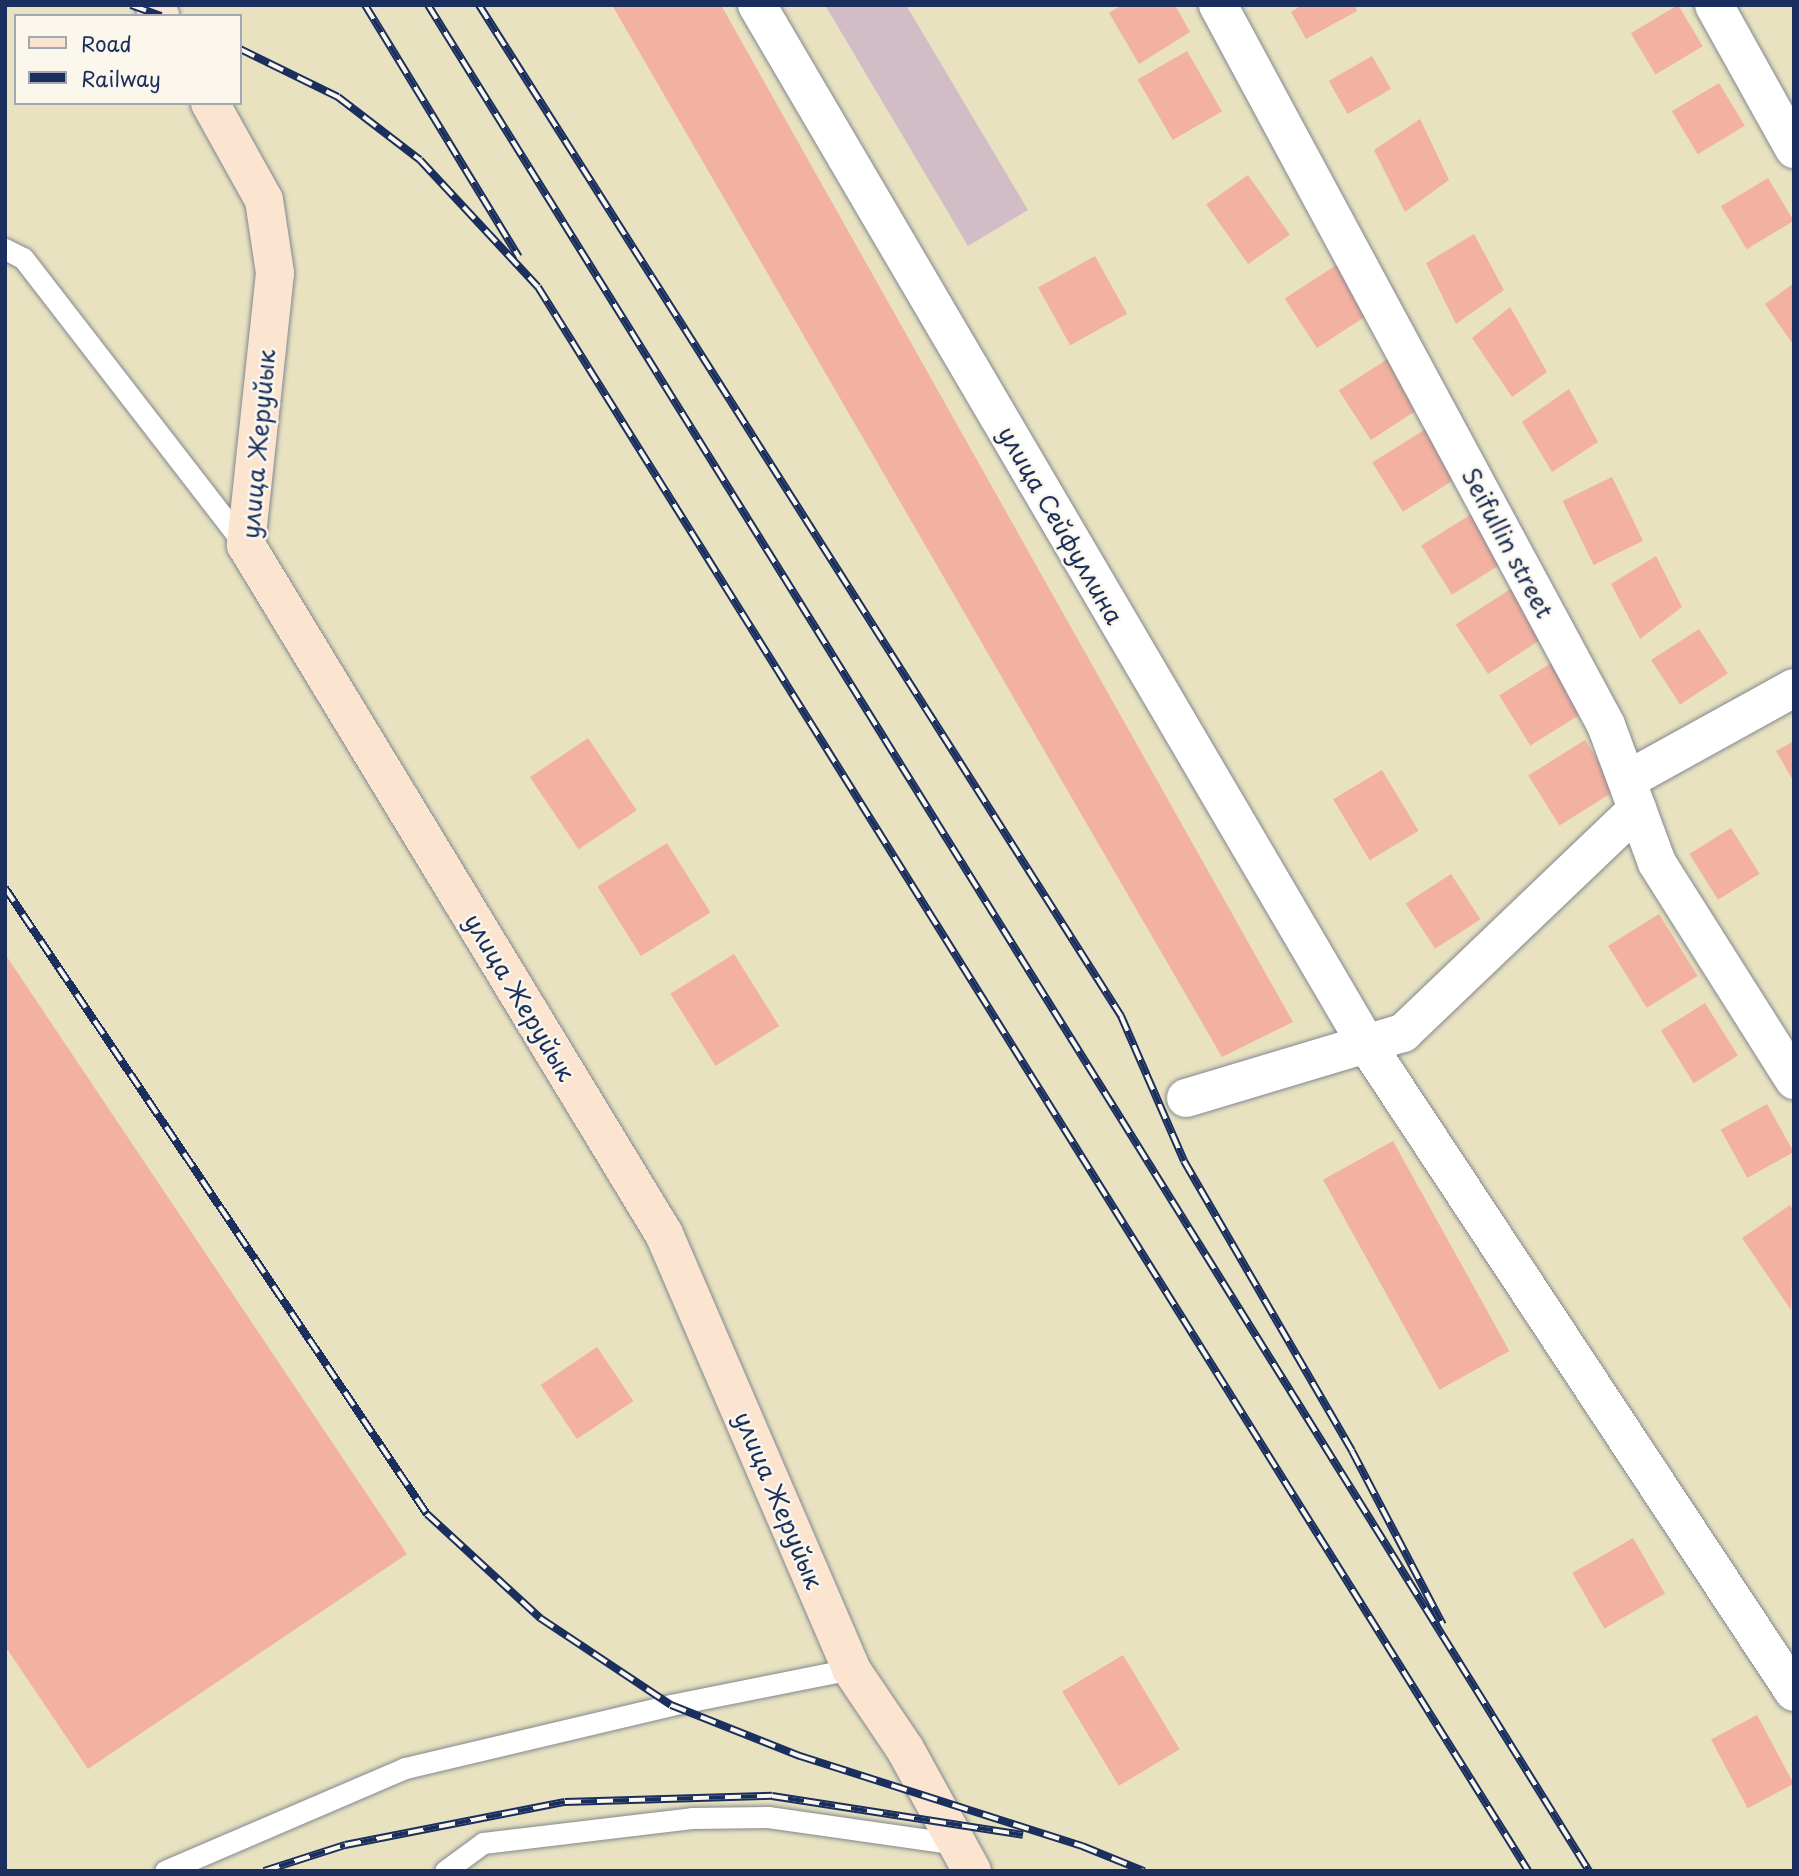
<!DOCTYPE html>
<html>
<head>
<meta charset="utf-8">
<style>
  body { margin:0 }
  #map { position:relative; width:1799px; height:1876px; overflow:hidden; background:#e8e2c0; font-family:"Playpen Sans",sans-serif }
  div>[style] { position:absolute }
  .industrial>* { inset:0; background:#d2bdc6 }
  .building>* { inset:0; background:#f3b1a1; transform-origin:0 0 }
  .roads { filter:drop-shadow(0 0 2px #82888f) drop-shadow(0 0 2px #82888f) }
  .lane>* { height:21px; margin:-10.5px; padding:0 10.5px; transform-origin:10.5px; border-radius:10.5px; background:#fff }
  .street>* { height:38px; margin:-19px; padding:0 19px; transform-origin:19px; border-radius:19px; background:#fff }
  .secondary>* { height:38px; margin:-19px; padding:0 19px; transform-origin:19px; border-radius:19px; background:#fce5d0 }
  .rail>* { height:8px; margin-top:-4px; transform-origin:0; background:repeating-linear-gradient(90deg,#fbf7ec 0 16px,#1b2f5e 0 32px); box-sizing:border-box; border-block:2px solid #1b2f5e }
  span { translate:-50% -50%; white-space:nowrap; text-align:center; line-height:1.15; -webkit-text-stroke:5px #fbf7ec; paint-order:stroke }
  .street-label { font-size:24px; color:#1b2f5e }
  .frame { position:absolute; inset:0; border:7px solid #1b2f5e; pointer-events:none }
  .legend { position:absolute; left:14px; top:14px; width:228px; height:91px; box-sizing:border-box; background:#fbf7ec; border:2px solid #a1a7b3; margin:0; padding:9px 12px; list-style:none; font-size:21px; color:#1b2f5e }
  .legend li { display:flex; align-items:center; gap:14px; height:35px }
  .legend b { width:35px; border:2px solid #a1a7b3 }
</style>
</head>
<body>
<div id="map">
  <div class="industrial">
    <i style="clip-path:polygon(825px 5px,906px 5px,1028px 210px,968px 246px)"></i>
  </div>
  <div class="building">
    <i style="clip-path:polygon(612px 5px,721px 5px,1293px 1022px,1222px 1057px)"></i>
    <i style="clip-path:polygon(1122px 5px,1175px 5px,1190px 32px,1139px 64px,1109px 13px)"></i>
    <i style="clip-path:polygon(1302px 5px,1354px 5px,1357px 11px,1306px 39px,1291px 12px)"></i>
    <i style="left:1678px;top:5px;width:48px;height:55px;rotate:59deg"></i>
    <i style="left:1187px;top:51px;width:70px;height:57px;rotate:60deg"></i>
    <i style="left:1372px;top:56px;width:38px;height:50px;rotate:60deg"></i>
    <i style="left:1719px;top:83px;width:50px;height:55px;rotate:59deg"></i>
    <i style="clip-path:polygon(1420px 119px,1449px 180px,1405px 212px,1374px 150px)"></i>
    <i style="left:1248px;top:175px;width:73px;height:51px;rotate:55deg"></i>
    <i style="left:1768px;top:178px;width:50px;height:55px;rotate:59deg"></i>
    <i style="clip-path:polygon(1474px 234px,1504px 290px,1456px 324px,1426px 263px)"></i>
    <i style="left:1095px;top:256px;width:66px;height:65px;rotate:61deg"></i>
    <i style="left:1341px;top:262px;width:59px;height:67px;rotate:57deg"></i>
    <i style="clip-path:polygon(1794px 283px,1794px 342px,1792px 343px,1765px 304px)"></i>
    <i style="clip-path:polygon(1510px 307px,1547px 372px,1512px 397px,1472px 338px)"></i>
    <i style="left:1395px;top:354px;width:59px;height:67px;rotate:57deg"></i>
    <i style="clip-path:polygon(1569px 389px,1598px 442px,1552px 472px,1522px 422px)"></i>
    <i style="left:1429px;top:427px;width:58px;height:67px;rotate:58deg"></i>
    <i style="left:1612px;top:477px;width:71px;height:55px;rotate:64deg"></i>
    <i style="left:1478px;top:510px;width:58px;height:67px;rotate:58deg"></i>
    <i style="clip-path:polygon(1656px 556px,1682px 607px,1640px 639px,1611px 584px)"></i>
    <i style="left:1512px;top:588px;width:59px;height:67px;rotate:57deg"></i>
    <i style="left:1699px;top:629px;width:53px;height:57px;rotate:57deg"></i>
    <i style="left:1556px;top:660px;width:59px;height:67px;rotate:58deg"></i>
    <i style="left:588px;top:738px;width:87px;height:70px;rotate:56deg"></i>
    <i style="left:1585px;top:740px;width:59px;height:67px;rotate:58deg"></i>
    <i style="clip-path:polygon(1794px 741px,1794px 782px,1776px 751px)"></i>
    <i style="left:1382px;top:770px;width:71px;height:57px;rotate:59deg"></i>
    <i style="left:1731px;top:828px;width:54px;height:49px;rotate:58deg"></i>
    <i style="left:667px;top:843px;width:82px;height:82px;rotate:58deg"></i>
    <i style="left:1451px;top:874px;width:54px;height:54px;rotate:57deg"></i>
    <i style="left:1659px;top:914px;width:73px;height:60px;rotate:58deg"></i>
    <i style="clip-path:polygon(5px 954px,407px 1554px,88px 1769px,5px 1646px)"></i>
    <i style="left:734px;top:954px;width:85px;height:75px;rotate:58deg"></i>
    <i style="left:1705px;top:1003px;width:62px;height:52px;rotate:58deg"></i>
    <i style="left:1767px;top:1104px;width:55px;height:53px;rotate:61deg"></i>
    <i style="left:1393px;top:1141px;width:240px;height:80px;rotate:61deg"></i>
    <i style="clip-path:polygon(1790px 1205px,1794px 1211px,1791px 1310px,1742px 1238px)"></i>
    <i style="left:597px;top:1347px;width:65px;height:68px;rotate:56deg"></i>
    <i style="left:1633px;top:1538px;width:64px;height:70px;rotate:60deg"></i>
    <i style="left:1123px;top:1655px;width:110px;height:71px;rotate:59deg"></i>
    <i style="left:1757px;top:1715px;width:78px;height:52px;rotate:62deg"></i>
  </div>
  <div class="roads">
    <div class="lane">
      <i style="left:5px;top:249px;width:20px;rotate:27deg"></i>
      <i style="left:23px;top:258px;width:363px;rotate:52.3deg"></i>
      <i style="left:165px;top:1871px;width:261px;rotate:-23.2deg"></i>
      <i style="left:405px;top:1768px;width:273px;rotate:-13.3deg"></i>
      <i style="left:671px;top:1705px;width:184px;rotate:-11.3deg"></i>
      <i style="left:445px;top:1871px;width:47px;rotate:-36.4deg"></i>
      <i style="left:483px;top:1843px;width:210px;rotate:-6.8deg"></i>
      <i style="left:692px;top:1818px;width:76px;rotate:-0.8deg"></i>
      <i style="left:768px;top:1817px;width:192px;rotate:8.1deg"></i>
    </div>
    <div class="street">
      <i style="left:757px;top:5px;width:1206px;rotate:59.61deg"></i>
      <i style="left:1367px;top:1045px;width:775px;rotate:56.58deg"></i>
      <i style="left:1218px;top:5px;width:818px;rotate:61.68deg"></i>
      <i style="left:1606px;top:725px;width:147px;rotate:69.7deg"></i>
      <i style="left:1657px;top:863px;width:257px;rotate:57.7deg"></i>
      <i style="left:1714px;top:5px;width:165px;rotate:60.9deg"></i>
      <i style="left:1629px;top:779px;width:188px;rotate:-28.9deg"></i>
      <i style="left:1186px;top:1098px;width:227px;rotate:-16.7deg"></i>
      <i style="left:1403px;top:1033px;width:324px;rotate:-43.7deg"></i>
    </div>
    <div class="secondary">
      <i style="left:154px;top:5px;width:13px;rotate:61deg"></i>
      <i style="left:210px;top:103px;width:111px;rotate:60.9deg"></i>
      <i style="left:264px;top:200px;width:74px;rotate:81.4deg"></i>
      <i style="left:275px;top:273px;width:274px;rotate:96.1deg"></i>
      <i style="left:246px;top:545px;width:806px;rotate:58.76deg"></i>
      <i style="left:664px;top:1234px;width:473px;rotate:66.7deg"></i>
      <i style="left:851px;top:1669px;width:97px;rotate:56deg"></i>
      <i style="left:905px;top:1749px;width:139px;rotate:61.2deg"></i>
    </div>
  </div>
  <div class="rail">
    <i style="left:131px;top:5px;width:32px;rotate:20deg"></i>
    <i style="left:365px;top:5px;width:295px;rotate:58.6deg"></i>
    <i style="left:428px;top:5px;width:2198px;rotate:58.11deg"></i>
    <i style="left:479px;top:5px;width:1198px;rotate:57.58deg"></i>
    <i style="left:1121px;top:1016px;width:158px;rotate:66.5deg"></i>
    <i style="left:1184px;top:1161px;width:335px;rotate:59.9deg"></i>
    <i style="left:1352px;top:1451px;width:196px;rotate:62.4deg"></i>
    <i style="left:240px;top:49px;width:109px;rotate:26.1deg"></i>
    <i style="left:338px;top:97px;width:103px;rotate:37.5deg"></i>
    <i style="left:420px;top:160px;width:173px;rotate:47.1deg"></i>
    <i style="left:538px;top:287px;width:1868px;rotate:57.99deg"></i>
    <i style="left:5px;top:888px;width:755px;rotate:56.02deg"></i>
    <i style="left:427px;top:1514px;width:154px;rotate:42.6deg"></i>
    <i style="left:540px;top:1618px;width:157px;rotate:33.6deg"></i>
    <i style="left:671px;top:1705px;width:139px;rotate:21.6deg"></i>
    <i style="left:800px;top:1756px;width:296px;rotate:17.7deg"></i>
    <i style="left:1082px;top:1846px;width:67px;rotate:22deg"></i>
    <i style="left:264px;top:1871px;width:85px;rotate:-17.8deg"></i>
    <i style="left:345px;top:1845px;width:224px;rotate:-11.1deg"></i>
    <i style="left:565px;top:1802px;width:207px;rotate:-1.7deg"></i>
    <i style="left:772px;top:1796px;width:254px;rotate:8.8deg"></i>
  </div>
  <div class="street-label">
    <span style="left:258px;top:444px;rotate:-85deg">улица Жеруйык</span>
    <span style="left:1061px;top:525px;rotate:60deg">улица Сейфуллина</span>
    <span style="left:1508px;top:543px;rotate:62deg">Seifullin street</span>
    <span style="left:520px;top:997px;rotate:59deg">улица Жеруйык</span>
    <span style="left:779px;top:1500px;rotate:67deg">улица Жеруйык</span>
  </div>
  <div class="frame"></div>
  <ul class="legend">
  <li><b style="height:9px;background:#fce5d0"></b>Road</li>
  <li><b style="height:9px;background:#1b2f5e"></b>Railway</li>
  </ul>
</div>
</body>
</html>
